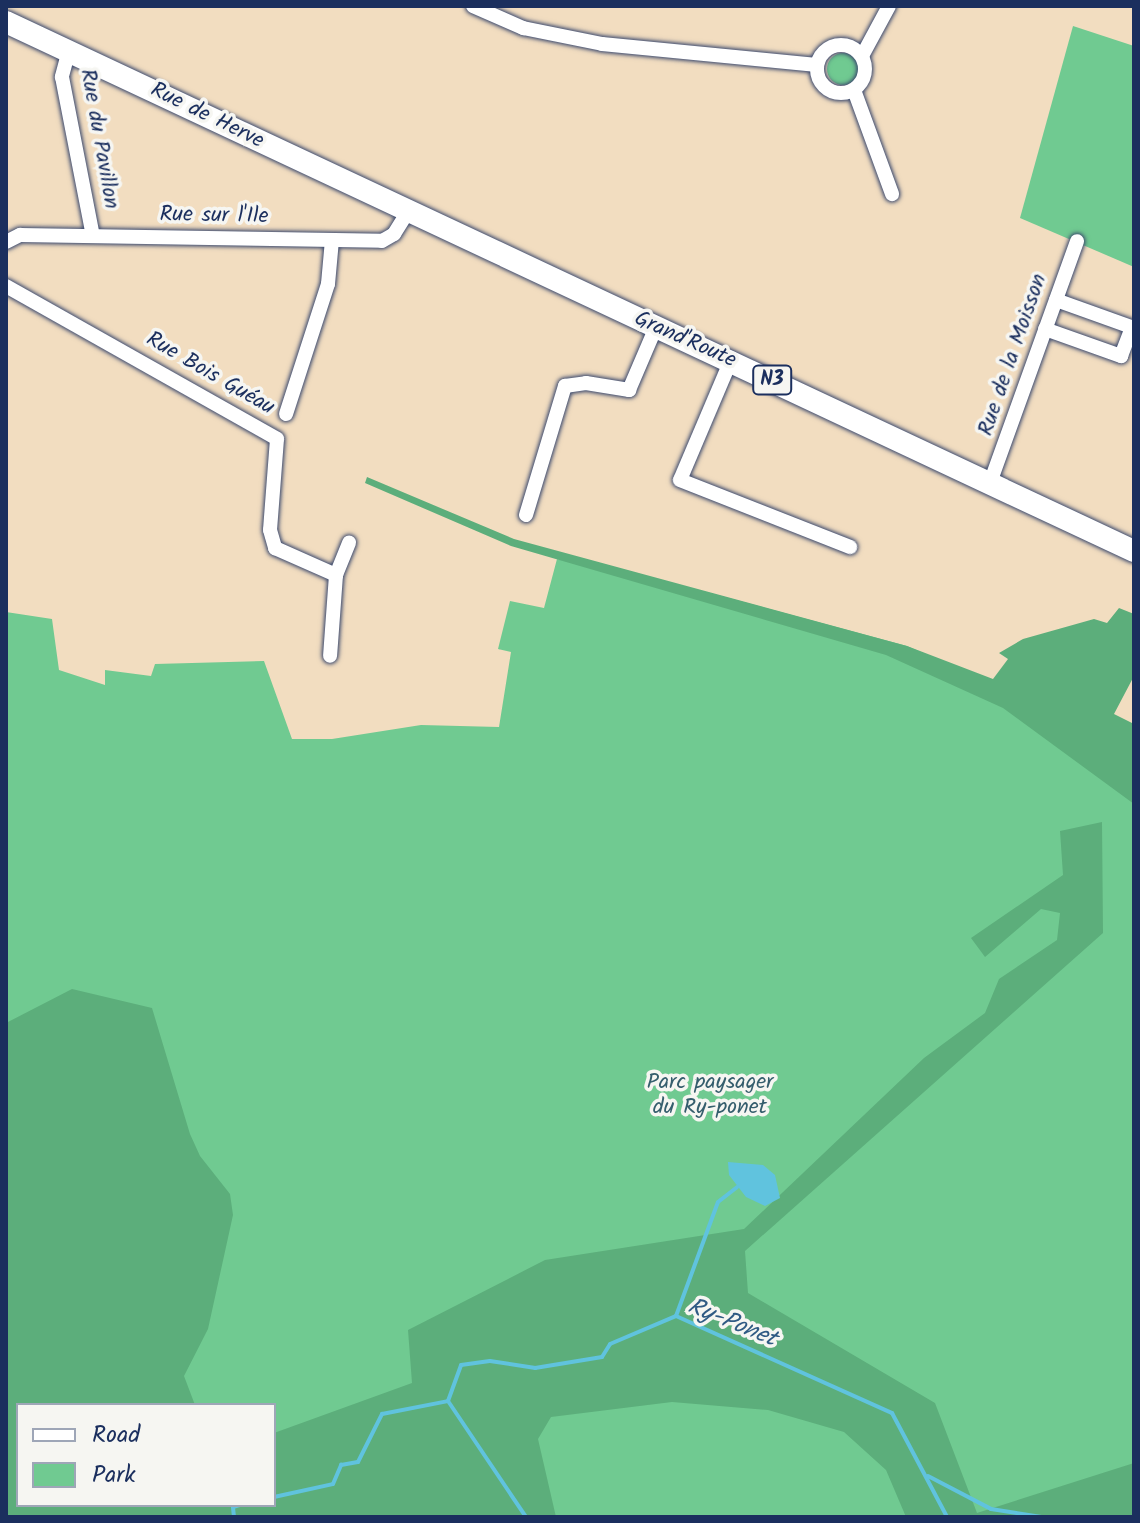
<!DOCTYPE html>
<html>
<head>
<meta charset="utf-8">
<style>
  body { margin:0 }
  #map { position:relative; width:1140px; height:1523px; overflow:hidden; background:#f2ddc0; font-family:Kalam,sans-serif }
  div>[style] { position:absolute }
  .green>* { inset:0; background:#70ca91 }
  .round { border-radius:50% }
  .forest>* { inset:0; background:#5cae7b }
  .water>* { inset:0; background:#60c3de }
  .stream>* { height:4px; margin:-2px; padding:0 2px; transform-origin:2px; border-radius:2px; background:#60c3de }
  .roads { filter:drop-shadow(0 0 2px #3b496d) drop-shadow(0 0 2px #3b496d) }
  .street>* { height:14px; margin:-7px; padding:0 7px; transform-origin:7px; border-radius:7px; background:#fff }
  .street>.ring { margin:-7px; padding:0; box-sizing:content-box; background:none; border:14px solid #fff; border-radius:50% }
  .primary>* { height:22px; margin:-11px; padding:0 11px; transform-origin:11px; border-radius:11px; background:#fff }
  span { translate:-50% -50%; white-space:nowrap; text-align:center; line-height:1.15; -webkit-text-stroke:7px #f6f6f2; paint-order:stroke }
  .shield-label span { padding:2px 6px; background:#f6f6f2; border:2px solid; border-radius:6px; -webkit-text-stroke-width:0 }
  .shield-label { font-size:20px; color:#1b2f5e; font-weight:700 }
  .street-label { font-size:22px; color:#1b2f5e }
  .park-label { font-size:22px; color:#355e6d }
  .water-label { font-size:24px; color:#305b84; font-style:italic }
  .frame { position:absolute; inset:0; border:8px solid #1b2f5e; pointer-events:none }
  .legend { position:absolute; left:16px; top:1403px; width:260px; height:104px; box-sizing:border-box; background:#f6f6f2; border:2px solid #9ea6b7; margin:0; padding:10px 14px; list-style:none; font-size:24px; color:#1b2f5e }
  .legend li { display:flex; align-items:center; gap:16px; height:40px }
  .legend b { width:40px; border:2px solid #9ea6b7 }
</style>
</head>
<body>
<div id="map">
  <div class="green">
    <i style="clip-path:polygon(1073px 26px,1134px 46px,1134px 267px,1020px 218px)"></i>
    <i class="round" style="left:827px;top:53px;width:32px;height:32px"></i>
    <i style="clip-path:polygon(evenodd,557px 559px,695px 589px,907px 646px,1134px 744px,1134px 1517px,6px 1517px,6px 612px,52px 619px,59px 670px,105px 685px,105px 670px,151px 676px,155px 664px,264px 661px,292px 739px,332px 739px,421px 725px,499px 727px,511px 652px,498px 649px,510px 601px,544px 608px,557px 559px,18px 1405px,274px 1405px,274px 1505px,18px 1505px,18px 1405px)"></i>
  </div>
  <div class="forest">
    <i style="clip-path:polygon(367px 477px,514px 539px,907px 646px,993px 679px,1008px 659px,999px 653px,1023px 639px,1094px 619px,1107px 623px,1119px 608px,1134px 614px,1134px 676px,1114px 714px,1134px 724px,1134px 804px,1003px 708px,886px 655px,511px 546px,365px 483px)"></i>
    <i style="clip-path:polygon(1102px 822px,1103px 933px,745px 1251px,748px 1293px,935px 1403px,977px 1513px,1134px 1463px,1134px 1517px,906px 1517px,886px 1470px,844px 1432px,768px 1410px,672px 1402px,551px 1417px,538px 1439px,556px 1517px,6px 1517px,6px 1023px,72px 989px,152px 1008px,190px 1134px,200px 1156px,230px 1194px,233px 1215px,208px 1329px,184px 1376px,195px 1405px,18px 1405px,18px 1505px,274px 1505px,274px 1433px,412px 1383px,408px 1330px,545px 1260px,744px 1229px,924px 1058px,985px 1013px,999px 979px,1057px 940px,1060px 913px,1041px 909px,985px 957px,971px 938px,1063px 875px,1060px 831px)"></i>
  </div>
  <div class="water">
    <i style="clip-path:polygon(728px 1162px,763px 1165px,775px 1175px,780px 1198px,765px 1206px,746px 1197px,729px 1175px)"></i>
  </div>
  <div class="stream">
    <i style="left:676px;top:1316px;width:121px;rotate:-69.8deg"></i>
    <i style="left:718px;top:1202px;width:24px;rotate:-38deg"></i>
    <i style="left:448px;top:1401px;width:140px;rotate:56.1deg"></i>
    <i style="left:928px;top:1476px;width:71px;rotate:27.6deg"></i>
    <i style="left:991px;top:1509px;width:51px;rotate:9.1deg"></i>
    <i style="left:274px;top:1497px;width:60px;rotate:-12.4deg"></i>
    <i style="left:333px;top:1484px;width:21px;rotate:-67deg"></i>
    <i style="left:341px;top:1465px;width:17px;rotate:-10deg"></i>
    <i style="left:358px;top:1462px;width:54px;rotate:-63.4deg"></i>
    <i style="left:382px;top:1414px;width:67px;rotate:-11.1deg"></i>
    <i style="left:448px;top:1401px;width:38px;rotate:-70deg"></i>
    <i style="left:461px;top:1365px;width:29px;rotate:-8deg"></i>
    <i style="left:490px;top:1361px;width:46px;rotate:8.8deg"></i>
    <i style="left:535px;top:1368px;width:68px;rotate:-9.3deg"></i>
    <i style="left:602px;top:1357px;width:15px;rotate:-58deg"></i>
    <i style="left:610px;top:1344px;width:72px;rotate:-23deg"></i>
    <i style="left:676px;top:1316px;width:237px;rotate:24.2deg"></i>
    <i style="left:892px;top:1413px;width:118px;rotate:62.1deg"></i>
    <i style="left:234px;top:1517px;width:10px;rotate:-96deg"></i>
    <i style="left:233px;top:1507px;width:7px;rotate:-16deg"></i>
  </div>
  <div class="roads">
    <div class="street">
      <i style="left:473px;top:6px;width:55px;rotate:23.7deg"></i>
      <i style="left:523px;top:28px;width:81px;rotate:11.4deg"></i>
      <i style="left:602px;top:44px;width:216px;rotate:5.6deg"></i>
      <i class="ring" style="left:817px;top:45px;width:34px;height:34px"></i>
      <i style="left:69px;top:50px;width:28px;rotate:105deg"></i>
      <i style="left:62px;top:77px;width:162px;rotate:79deg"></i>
      <i style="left:862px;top:56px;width:57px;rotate:-61.6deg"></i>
      <i style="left:854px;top:90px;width:111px;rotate:69.9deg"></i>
      <i style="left:6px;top:242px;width:16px;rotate:-27deg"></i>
      <i style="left:20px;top:235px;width:362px;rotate:0.9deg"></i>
      <i style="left:382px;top:241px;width:14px;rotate:-30deg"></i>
      <i style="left:394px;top:234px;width:28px;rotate:-58deg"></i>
      <i style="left:6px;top:286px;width:311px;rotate:29.4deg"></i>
      <i style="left:277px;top:439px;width:91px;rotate:94.4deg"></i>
      <i style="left:270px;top:530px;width:19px;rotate:74deg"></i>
      <i style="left:275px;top:548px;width:67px;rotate:23.9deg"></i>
      <i style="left:336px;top:575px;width:81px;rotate:94.2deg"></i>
      <i style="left:1056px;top:300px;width:83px;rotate:19.7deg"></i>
      <i style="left:1045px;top:329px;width:81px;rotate:19.6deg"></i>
      <i style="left:1121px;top:356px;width:31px;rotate:-69deg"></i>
      <i style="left:731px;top:360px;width:130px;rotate:113deg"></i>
      <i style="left:680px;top:480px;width:183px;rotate:21.5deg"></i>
      <i style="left:286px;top:414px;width:137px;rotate:-72.1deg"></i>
      <i style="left:328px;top:284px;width:44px;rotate:-84.8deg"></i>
      <i style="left:990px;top:483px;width:257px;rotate:-70.2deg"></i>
      <i style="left:526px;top:515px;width:135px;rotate:-73.2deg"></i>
      <i style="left:565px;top:386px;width:21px;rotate:-8deg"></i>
      <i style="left:586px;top:383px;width:44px;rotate:9.2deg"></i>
      <i style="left:629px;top:390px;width:69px;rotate:-66.8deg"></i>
      <i style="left:336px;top:575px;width:35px;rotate:-68deg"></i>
    </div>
    <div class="primary">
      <i style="left:6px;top:22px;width:1246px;rotate:25.13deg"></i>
    </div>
  </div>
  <div class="shield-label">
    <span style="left:772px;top:380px">N3</span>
  </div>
  <div class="street-label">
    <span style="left:207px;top:116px;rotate:26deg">Rue de Herve</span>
    <span style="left:99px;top:139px;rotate:80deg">Rue du Pavillon</span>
    <span style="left:214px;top:216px;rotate:1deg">Rue sur l'Ile</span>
    <span style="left:685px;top:340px;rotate:24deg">Grand'Route</span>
    <span style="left:1013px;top:355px;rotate:-71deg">Rue de la Moisson</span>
    <span style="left:210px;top:374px;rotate:30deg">Rue Bois Guéau</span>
  </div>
  <div class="park-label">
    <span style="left:710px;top:1095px">Parc paysager<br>du Ry-ponet</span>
  </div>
  <div class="water-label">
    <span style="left:732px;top:1323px;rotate:22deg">Ry-Ponet</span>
  </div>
  <div class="frame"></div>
  <ul class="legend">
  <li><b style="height:10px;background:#fff"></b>Road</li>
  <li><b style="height:22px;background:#70ca91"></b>Park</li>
  </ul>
</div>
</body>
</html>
